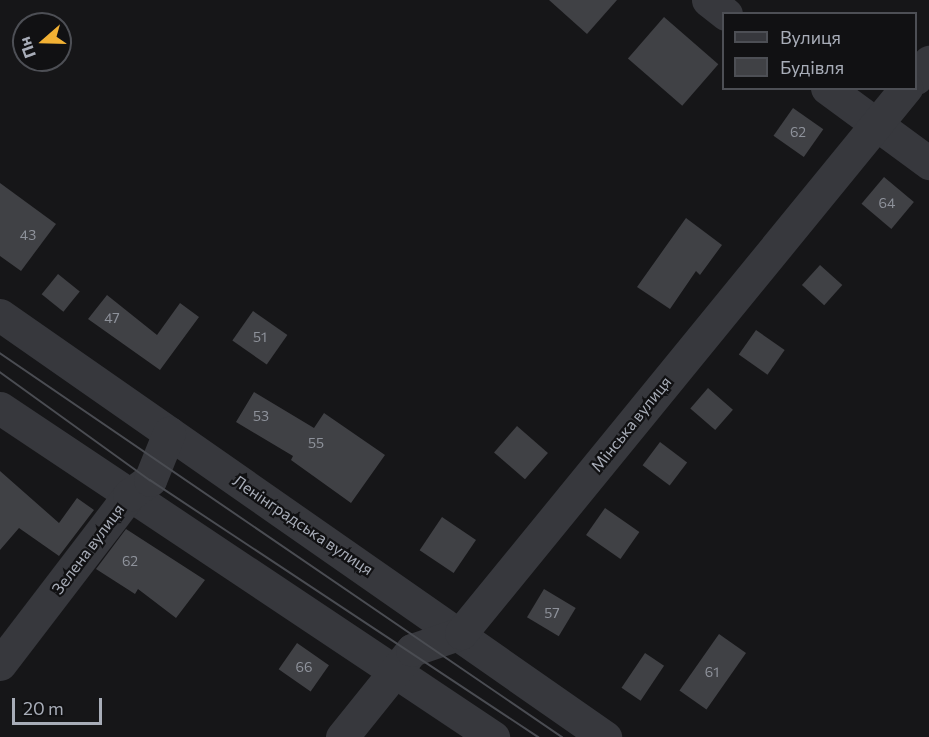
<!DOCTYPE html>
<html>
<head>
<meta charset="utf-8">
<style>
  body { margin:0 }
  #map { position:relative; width:929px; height:737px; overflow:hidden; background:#161618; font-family:Commissioner,sans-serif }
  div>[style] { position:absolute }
  .building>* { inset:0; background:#404145; transform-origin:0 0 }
  .minor>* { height:33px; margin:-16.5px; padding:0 16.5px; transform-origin:16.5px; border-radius:16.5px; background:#37383d }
  .tram>* { height:1.5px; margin:-0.75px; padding:0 0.75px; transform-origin:0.75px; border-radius:0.75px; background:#4a4c52 }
  span { translate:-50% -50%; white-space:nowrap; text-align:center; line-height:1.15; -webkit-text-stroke:4.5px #111113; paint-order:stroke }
  .number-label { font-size:14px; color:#8e929b }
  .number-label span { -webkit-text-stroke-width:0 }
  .street-label { font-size:16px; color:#a8adb8 }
  .legend { position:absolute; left:722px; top:12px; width:195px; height:78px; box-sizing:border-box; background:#111113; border:2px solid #4d4f55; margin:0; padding:8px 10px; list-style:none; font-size:18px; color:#a8adb8 }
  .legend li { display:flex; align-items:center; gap:12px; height:30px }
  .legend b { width:30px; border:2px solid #4d4f55 }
  .north { position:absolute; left:12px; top:12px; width:60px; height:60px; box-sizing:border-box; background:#111113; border:2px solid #4d4f55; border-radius:50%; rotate:250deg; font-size:16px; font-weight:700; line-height:24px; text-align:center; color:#a8adb8 }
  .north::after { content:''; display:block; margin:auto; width:21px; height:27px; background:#f2b134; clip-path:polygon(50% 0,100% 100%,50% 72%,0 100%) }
  .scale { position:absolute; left:12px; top:698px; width:90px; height:27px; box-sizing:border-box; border:3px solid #a8adb8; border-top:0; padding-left:8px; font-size:18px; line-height:21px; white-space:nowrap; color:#a8adb8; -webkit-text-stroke:4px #111113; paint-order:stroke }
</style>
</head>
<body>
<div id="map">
  <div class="building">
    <i style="clip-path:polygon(549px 0,617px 0,587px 34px)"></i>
    <i style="left:664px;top:17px;width:72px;height:55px;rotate:41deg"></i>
    <i style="left:793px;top:108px;width:37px;height:34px;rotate:35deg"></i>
    <i style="left:884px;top:177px;width:39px;height:35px;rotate:40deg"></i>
    <i style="clip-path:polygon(0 183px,56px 224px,21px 271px,0 256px)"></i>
    <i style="clip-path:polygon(686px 218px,722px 245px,700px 275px,696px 271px,670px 309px,637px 287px)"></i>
    <i style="left:820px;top:265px;width:30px;height:27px;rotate:42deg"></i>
    <i style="left:58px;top:274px;width:28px;height:26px;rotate:39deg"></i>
    <i style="clip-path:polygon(107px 295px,157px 335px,180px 303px,199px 317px,160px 370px,88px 319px)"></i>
    <i style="left:253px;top:311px;width:42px;height:36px;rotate:35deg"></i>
    <i style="left:756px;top:330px;width:35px;height:30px;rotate:35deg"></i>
    <i style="left:708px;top:388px;width:33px;height:27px;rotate:41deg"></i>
    <i style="clip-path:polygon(254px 392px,314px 428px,324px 413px,385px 455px,351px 503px,291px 460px,293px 456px,236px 422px)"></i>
    <i style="left:517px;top:426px;width:41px;height:35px;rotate:41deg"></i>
    <i style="left:660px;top:442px;width:34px;height:29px;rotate:37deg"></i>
    <i style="clip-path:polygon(0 471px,59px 523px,77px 498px,94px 510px,59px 556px,19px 528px,0 550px)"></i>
    <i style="left:605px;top:508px;width:42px;height:33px;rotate:35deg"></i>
    <i style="left:442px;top:517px;width:41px;height:40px;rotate:34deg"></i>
    <i style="clip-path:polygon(126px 529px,205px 580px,176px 618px,138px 589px,135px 594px,96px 569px)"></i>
    <i style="left:544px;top:589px;width:37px;height:33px;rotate:31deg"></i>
    <i style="left:719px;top:634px;width:33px;height:69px;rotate:35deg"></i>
    <i style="left:297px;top:643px;width:39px;height:32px;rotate:35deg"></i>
    <i style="left:645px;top:653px;width:23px;height:42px;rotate:34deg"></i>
  </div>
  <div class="minor">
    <i style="left:708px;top:0;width:23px;rotate:38deg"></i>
    <i style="left:916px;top:78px;width:21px;rotate:-51deg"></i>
    <i style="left:827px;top:88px;width:127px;rotate:36.3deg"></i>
    <i style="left:0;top:315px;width:738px;rotate:34.9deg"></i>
    <i style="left:0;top:408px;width:593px;rotate:33.72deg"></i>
    <i style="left:0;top:664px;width:213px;rotate:-52.6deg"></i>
    <i style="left:129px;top:495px;width:26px;rotate:-36deg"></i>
    <i style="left:150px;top:480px;width:51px;rotate:-68deg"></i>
    <i style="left:342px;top:737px;width:112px;rotate:-51.2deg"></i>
    <i style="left:412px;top:650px;width:52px;rotate:-19.1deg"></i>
    <i style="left:461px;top:633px;width:704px;rotate:-50.77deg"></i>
  </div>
  <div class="tram">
    <i style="left:0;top:353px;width:681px;rotate:34.34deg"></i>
    <i style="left:0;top:372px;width:185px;rotate:35.8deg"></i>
    <i style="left:150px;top:480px;width:466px;rotate:33.5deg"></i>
  </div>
  <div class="number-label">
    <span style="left:798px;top:132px">62</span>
    <span style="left:887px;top:203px">64</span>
    <span style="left:28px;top:235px">43</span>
    <span style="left:112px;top:318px">47</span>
    <span style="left:260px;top:337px">51</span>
    <span style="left:261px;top:416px">53</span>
    <span style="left:316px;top:443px">55</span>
    <span style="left:130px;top:561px">62</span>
    <span style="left:552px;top:613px">57</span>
    <span style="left:304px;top:667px">66</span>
    <span style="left:712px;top:672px">61</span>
  </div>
  <div class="street-label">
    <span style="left:631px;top:424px;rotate:-51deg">Мінська вулиця</span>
    <span style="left:303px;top:525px;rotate:34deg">Ленінградська вулиця</span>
    <span style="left:88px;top:549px;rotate:-53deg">Зелена вулиця</span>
  </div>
  <ul class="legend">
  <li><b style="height:8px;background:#37383d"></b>Вулиця</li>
  <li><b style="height:16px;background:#404145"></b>Будівля</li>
  </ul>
  <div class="north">Пн</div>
  <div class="scale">20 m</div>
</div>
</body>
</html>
